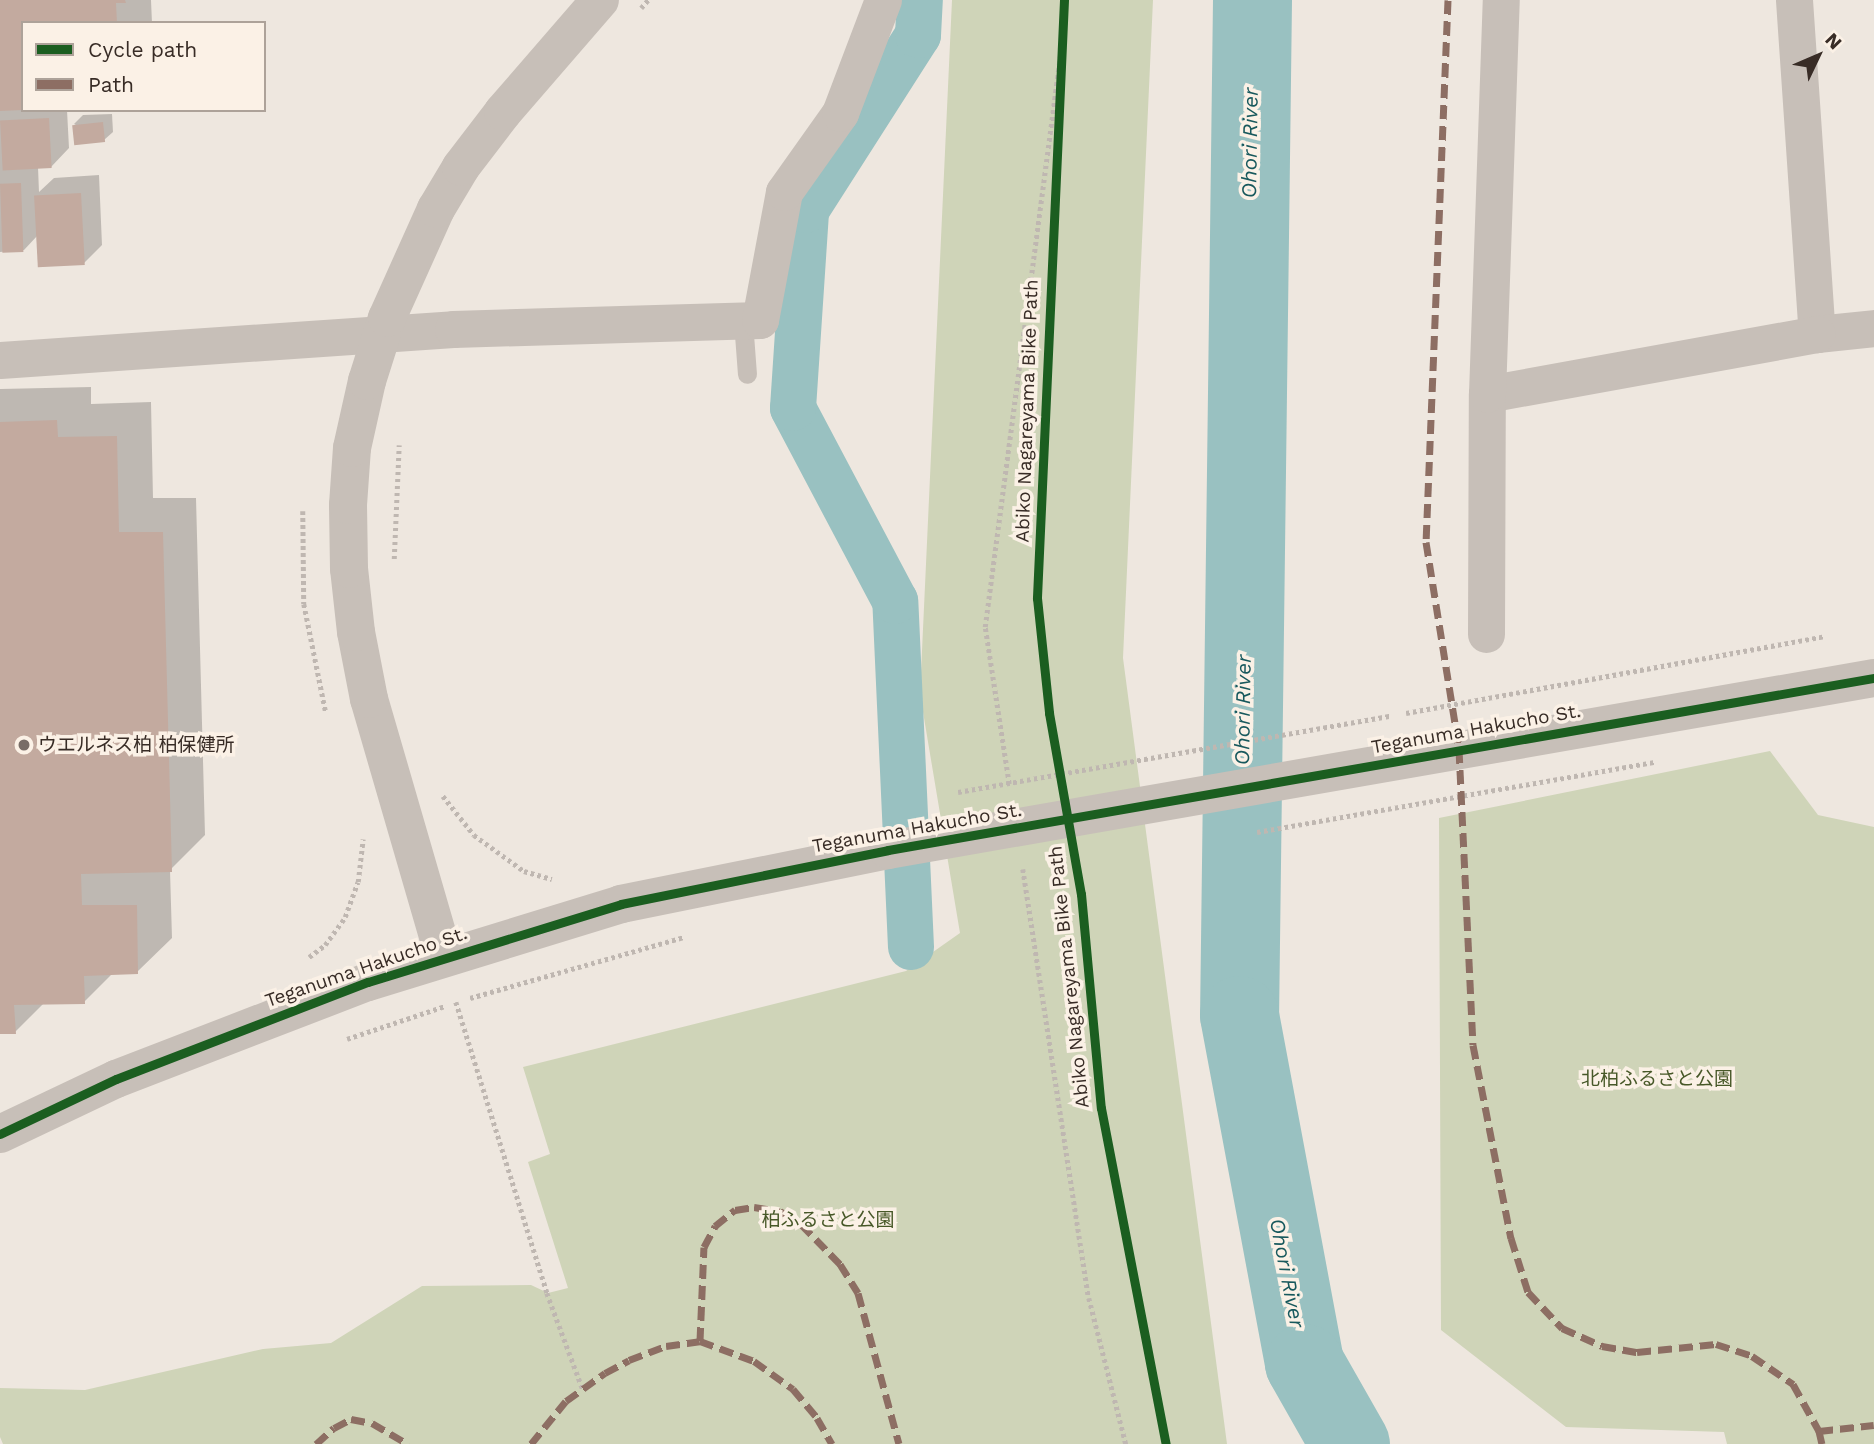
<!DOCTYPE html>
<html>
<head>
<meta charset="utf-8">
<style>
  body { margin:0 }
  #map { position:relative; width:1874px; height:1444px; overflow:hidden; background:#eee7df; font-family:"Work Sans","Noto Sans JP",sans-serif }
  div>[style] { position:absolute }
  .green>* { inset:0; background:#cfd4b8 }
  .shadow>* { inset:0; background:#0003 }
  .canal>* { height:46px; margin:-23px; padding:0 23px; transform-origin:23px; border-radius:23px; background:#99c1c1 }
  .river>* { height:79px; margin:-39.5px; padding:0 39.5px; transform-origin:39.5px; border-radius:39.5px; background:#99c1c1 }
  .building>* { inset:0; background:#c3aa9f; transform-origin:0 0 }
  .path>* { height:4.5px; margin-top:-2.25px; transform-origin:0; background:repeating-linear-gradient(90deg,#bfb7b1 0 3.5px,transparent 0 7px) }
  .service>* { height:19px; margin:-9.5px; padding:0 9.5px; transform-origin:9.5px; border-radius:9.5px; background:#c7bfb8 }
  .minor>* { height:37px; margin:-18.5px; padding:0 18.5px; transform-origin:18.5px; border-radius:18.5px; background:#c7bfb8 }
  .tertiary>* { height:38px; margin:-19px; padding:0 19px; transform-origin:19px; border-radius:19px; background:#c7bfb8 }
  .quiet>* { height:7px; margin-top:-3.5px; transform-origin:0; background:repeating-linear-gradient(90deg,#8d6e63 0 14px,transparent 0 21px) }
  .cycleway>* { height:9px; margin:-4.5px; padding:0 4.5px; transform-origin:4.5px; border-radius:4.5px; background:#1b5e20 }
  .dots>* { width:19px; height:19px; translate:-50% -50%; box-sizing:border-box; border:4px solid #fbf1e6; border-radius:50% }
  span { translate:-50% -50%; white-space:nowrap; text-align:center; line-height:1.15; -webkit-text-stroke:7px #fbf1e6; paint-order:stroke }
  .street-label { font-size:19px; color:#382c26 }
  .poi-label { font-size:19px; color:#382c26 }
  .left { translate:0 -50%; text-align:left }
  .park-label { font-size:19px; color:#475828 }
  .water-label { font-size:21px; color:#18595d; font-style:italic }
  .legend { position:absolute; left:21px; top:21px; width:245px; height:91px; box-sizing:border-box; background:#fbf1e6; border:2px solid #ada299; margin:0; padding:9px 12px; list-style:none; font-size:21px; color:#382c26 }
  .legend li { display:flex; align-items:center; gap:14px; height:35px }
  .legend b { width:35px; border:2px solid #ada299 }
  .north { position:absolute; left:1783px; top:21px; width:70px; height:70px; -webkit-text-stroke:5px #fbf1e6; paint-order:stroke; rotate:46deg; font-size:19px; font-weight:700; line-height:28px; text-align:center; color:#382c26 }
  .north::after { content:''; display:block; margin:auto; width:24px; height:32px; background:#382c26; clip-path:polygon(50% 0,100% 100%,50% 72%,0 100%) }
</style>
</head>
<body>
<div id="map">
  <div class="green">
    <i style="clip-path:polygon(952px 0,1153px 0,1123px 658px,1227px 1444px,3px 1444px,0 1437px,0 1388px,85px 1390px,263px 1349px,331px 1343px,422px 1286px,531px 1285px,548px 1293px,568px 1288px,528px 1162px,550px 1154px,523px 1067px,906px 971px,960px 933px,920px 694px)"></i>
    <i style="clip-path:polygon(1770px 751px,1818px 815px,1874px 827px,1874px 1444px,1727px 1444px,1724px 1432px,1566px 1427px,1441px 1330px,1439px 818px)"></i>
  </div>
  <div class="shadow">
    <i style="clip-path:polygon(0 0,151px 0,152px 23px,23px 23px,23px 110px,67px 110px,69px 148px,51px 167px,38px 167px,39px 192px,54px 178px,99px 175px,102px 245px,84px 263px,38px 235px,24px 250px,0 252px)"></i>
    <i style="clip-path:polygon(112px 114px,113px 132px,104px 140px,74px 124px,83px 115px)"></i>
    <i style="clip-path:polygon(91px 387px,91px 404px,151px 402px,153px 498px,196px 498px,205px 835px,170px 870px,172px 938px,137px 972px,113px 973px,84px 1002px,44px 1003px,15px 1032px,0 1033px,0 389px)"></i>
  </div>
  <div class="canal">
    <i style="left:911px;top:947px;width:346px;rotate:-92.6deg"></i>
    <i style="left:895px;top:601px;width:218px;rotate:-117.9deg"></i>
    <i style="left:793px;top:408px;width:198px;rotate:-86.2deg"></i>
    <i style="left:806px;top:210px;width:208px;rotate:-57.4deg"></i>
    <i style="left:918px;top:35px;width:35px;rotate:-87deg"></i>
  </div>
  <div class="river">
    <i style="left:1252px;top:0;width:1015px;rotate:90.73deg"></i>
    <i style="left:1239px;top:1015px;width:354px;rotate:79.4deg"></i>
    <i style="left:1304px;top:1363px;width:93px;rotate:60.4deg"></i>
  </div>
  <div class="building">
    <i style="clip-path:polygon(0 0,125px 0,126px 3px,116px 3px,117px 23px,23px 23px,23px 110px,0 111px)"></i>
    <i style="left:49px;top:118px;width:50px;height:49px;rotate:87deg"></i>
    <i style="left:103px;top:122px;width:20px;height:31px;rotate:84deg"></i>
    <i style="left:21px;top:183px;width:69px;height:21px;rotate:88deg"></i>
    <i style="left:81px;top:193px;width:72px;height:47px;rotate:87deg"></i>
    <i style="clip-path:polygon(57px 420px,58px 437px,117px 436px,119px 532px,163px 532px,172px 872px,81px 874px,82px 905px,137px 905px,138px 974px,84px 976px,85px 1004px,14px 1005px,16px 1034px,0 1034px,0 422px)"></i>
  </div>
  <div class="path">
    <i style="left:641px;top:8px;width:11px;rotate:-49deg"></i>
    <i style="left:303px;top:511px;width:93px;rotate:89.4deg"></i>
    <i style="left:304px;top:604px;width:111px;rotate:78.6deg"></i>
    <i style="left:394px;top:559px;width:114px;rotate:-87.5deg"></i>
    <i style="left:1406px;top:713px;width:426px;rotate:-10.4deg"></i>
    <i style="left:1009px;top:784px;width:159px;rotate:-98.7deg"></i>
    <i style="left:985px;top:627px;width:582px;rotate:-82.5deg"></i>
    <i style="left:958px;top:792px;width:439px;rotate:-10deg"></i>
    <i style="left:443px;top:796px;width:50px;rotate:51.5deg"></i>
    <i style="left:474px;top:835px;width:62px;rotate:35.8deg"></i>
    <i style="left:524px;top:871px;width:29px;rotate:16deg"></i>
    <i style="left:1257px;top:832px;width:404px;rotate:-10deg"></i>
    <i style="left:1023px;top:869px;width:434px;rotate:81.3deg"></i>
    <i style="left:1089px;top:1298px;width:151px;rotate:75.8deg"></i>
    <i style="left:309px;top:957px;width:20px;rotate:-37deg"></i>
    <i style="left:325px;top:945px;width:34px;rotate:-54deg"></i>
    <i style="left:345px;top:917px;width:37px;rotate:-70deg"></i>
    <i style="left:358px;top:882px;width:43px;rotate:-83.4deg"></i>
    <i style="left:470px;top:998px;width:223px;rotate:-15.9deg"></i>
    <i style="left:456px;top:1002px;width:305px;rotate:72.6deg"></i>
    <i style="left:547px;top:1293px;width:103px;rotate:69.6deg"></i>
    <i style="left:347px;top:1039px;width:103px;rotate:-18.6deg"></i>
  </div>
  <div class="service">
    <i style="left:743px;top:321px;width:53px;rotate:85.7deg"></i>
  </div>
  <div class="minor">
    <i style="left:1794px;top:0;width:335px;rotate:86.1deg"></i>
    <i style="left:1817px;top:334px;width:57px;rotate:-6deg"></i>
    <i style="left:0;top:360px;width:454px;rotate:-3.9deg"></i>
    <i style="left:453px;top:329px;width:307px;rotate:-1.7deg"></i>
    <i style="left:760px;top:320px;width:130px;rotate:-79.4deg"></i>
    <i style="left:784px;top:192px;width:97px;rotate:-54.7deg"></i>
    <i style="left:840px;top:113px;width:121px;rotate:-69.2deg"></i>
    <i style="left:1487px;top:394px;width:335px;rotate:-10.3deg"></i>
    <i style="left:1486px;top:634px;width:240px;rotate:-89.8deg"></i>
    <i style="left:1487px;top:394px;width:394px;rotate:-88deg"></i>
  </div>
  <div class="tertiary">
    <i style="left:444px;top:957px;width:269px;rotate:-106.2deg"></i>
    <i style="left:369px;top:699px;width:68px;rotate:-101deg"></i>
    <i style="left:356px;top:632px;width:63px;rotate:-96.3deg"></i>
    <i style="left:349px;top:569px;width:64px;rotate:-90.9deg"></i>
    <i style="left:348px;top:505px;width:57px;rotate:-86deg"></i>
    <i style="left:352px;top:448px;width:69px;rotate:-77.4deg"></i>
    <i style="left:367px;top:381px;width:66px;rotate:-72.4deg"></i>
    <i style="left:387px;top:318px;width:120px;rotate:-65.8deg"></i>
    <i style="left:436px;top:209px;width:49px;rotate:-59.2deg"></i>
    <i style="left:461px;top:167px;width:69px;rotate:-52.6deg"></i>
    <i style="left:503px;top:112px;width:148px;rotate:-49.1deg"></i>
    <i style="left:0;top:1134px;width:128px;rotate:-25.4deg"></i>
    <i style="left:116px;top:1079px;width:270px;rotate:-21.1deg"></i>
    <i style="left:368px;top:982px;width:265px;rotate:-17.1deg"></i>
    <i style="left:621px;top:904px;width:272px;rotate:-11.4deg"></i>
    <i style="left:888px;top:850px;width:1001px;rotate:-9.9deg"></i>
  </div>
  <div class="quiet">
    <i style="left:1448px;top:0;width:542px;rotate:92.32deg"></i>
    <i style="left:1426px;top:542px;width:210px;rotate:80.9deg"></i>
    <i style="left:1459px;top:749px;width:296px;rotate:87.3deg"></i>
    <i style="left:1473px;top:1045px;width:197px;rotate:78.9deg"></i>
    <i style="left:1511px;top:1238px;width:57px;rotate:72.5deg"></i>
    <i style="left:1528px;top:1292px;width:50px;rotate:46.6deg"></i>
    <i style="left:1562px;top:1328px;width:44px;rotate:24.2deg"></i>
    <i style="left:1602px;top:1346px;width:36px;rotate:10deg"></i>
    <i style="left:1637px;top:1352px;width:79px;rotate:-5.8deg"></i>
    <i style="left:1716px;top:1344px;width:38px;rotate:18deg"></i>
    <i style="left:1752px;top:1356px;width:50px;rotate:34.3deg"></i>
    <i style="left:1793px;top:1384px;width:54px;rotate:61deg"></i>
    <i style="left:1819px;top:1431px;width:13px;rotate:77deg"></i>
    <i style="left:700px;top:1341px;width:94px;rotate:-87.6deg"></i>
    <i style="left:704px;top:1247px;width:24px;rotate:-62deg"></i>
    <i style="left:715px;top:1226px;width:26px;rotate:-39deg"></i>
    <i style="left:735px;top:1210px;width:19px;rotate:-9deg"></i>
    <i style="left:754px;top:1207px;width:26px;rotate:9deg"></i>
    <i style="left:780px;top:1211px;width:25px;rotate:32deg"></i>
    <i style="left:801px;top:1224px;width:56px;rotate:45.7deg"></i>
    <i style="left:840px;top:1264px;width:34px;rotate:58deg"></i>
    <i style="left:858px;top:1293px;width:156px;rotate:74.8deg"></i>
    <i style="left:1819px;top:1431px;width:55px;rotate:-6.2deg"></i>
    <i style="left:316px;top:1444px;width:24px;rotate:-42deg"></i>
    <i style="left:334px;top:1428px;width:19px;rotate:-28deg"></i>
    <i style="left:351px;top:1419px;width:21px;rotate:11deg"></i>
    <i style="left:372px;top:1423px;width:42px;rotate:30.3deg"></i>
    <i style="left:531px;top:1444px;width:55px;rotate:-50.9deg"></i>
    <i style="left:566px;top:1401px;width:48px;rotate:-35.7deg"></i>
    <i style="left:605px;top:1373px;width:27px;rotate:-28deg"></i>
    <i style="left:629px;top:1360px;width:40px;rotate:-21deg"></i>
    <i style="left:666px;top:1346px;width:34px;rotate:-8deg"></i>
    <i style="left:700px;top:1341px;width:58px;rotate:20.3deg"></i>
    <i style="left:754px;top:1361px;width:48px;rotate:35.7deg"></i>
    <i style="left:793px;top:1389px;width:38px;rotate:50deg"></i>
    <i style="left:817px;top:1418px;width:30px;rotate:60deg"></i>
  </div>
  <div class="cycleway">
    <i style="left:1064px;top:0;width:599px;rotate:92.59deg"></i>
    <i style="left:1037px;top:598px;width:116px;rotate:84deg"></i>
    <i style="left:1049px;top:713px;width:184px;rotate:80deg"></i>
    <i style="left:1081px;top:894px;width:215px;rotate:84.7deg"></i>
    <i style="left:1101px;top:1108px;width:342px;rotate:79.1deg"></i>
    <i style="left:0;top:1134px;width:128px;rotate:-25.4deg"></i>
    <i style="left:116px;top:1079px;width:270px;rotate:-21.1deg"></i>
    <i style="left:368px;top:982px;width:265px;rotate:-17.1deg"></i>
    <i style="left:621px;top:904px;width:272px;rotate:-11.4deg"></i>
    <i style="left:888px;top:850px;width:1001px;rotate:-9.9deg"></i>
  </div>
  <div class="dots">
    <i style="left:24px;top:745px;background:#786d67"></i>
  </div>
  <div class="street-label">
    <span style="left:1027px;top:411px;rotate:-88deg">Abiko Nagareyama Bike Path</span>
    <span style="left:1476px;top:729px;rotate:-10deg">Teganuma Hakucho St.</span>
    <span style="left:917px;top:828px;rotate:-10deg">Teganuma Hakucho St.</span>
    <span style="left:366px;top:967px;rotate:-19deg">Teganuma Hakucho St.</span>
    <span style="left:1069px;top:977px;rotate:-96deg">Abiko Nagareyama Bike Path</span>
  </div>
  <div class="poi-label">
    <span class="left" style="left:38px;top:745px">ウエルネス柏 柏保健所</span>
  </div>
  <div class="park-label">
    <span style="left:1657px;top:1079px">北柏ふるさと公園</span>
    <span style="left:828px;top:1220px">柏ふるさと公園</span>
  </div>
  <div class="water-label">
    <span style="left:1250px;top:143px;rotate:-89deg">Ohori River</span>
    <span style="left:1243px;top:710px;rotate:-89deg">Ohori River</span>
    <span style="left:1287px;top:1273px;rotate:79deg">Ohori River</span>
  </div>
  <ul class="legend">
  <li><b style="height:9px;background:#1b5e20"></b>Cycle path</li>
  <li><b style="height:9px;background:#8d6e63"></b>Path</li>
  </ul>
  <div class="north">N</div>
</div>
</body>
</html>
